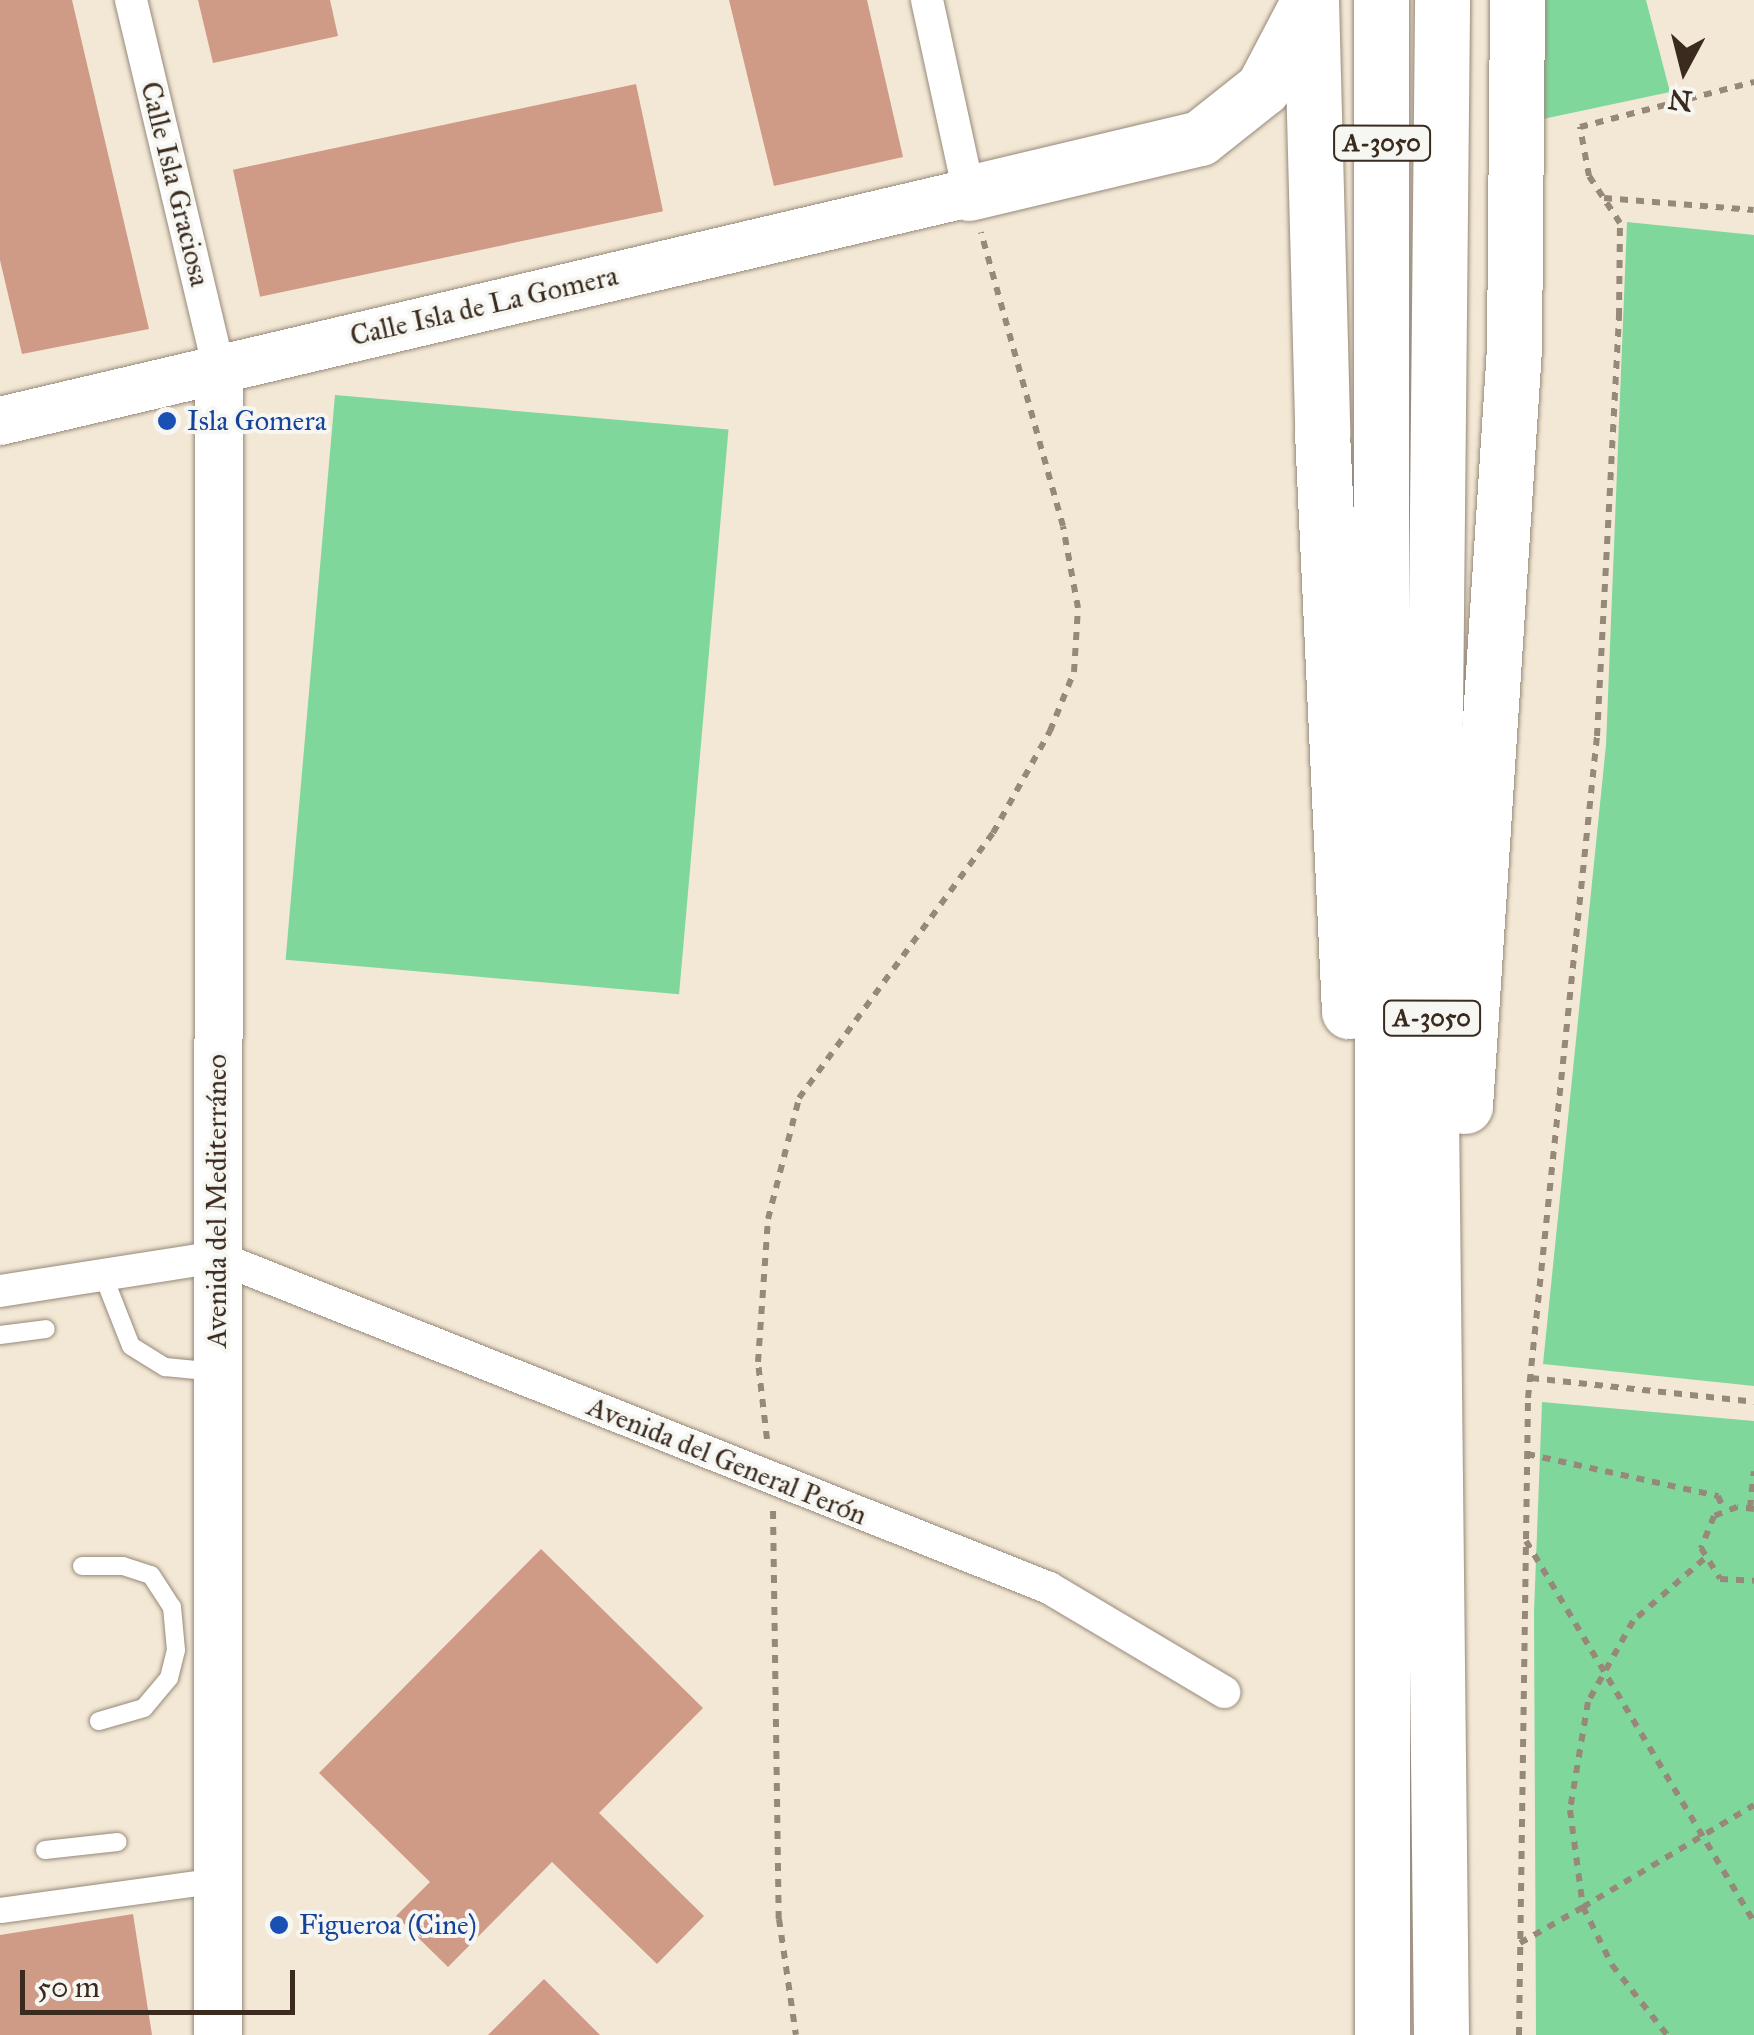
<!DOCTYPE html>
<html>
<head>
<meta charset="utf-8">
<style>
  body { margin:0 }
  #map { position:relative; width:1754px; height:2035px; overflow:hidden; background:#f3e8d5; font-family:"IM FELL Great Primer",serif }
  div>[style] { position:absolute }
  .green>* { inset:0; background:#80d79b; transform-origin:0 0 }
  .building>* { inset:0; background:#cf9b86; transform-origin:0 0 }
  .path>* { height:6px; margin-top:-3px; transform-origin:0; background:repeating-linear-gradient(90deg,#97897a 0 8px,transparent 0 16px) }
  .roads { filter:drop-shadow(0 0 2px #97897a) drop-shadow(0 0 2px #97897a) }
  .service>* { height:18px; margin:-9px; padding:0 9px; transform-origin:9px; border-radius:9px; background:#fff }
  .pedestrian>* { height:25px; margin:-12.5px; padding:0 12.5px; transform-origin:12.5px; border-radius:12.5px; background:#fff }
  .minor>* { height:32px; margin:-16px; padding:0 16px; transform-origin:16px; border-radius:16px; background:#fff }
  .secondary>* { height:48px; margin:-24px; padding:0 24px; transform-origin:24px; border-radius:24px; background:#fff }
  .trunk>* { height:55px; margin:-27.5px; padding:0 27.5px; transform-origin:27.5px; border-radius:27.5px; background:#fff }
  .dots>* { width:28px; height:28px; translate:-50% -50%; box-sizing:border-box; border:5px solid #f6f6f2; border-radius:50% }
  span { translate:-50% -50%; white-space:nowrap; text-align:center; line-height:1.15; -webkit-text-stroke:8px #f6f6f2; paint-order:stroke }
  .shield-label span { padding:2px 8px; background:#f6f6f2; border:2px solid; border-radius:8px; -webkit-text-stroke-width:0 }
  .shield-label { font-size:25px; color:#3b2a1e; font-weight:700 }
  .street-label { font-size:28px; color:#3b2a1e }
  .transit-label { font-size:28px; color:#164399 }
  .left { translate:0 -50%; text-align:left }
  .north { position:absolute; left:1634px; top:20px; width:100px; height:100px; -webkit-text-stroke:8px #f6f6f2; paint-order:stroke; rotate:187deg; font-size:28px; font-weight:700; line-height:40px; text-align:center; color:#3b2a1e }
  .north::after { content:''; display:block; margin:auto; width:35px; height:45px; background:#3b2a1e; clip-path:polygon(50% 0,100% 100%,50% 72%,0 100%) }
  .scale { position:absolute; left:20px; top:1970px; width:275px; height:45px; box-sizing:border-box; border:5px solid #3b2a1e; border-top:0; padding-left:12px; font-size:30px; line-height:35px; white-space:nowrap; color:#3b2a1e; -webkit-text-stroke:8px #f6f6f2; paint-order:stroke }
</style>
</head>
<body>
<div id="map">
  <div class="green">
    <i style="clip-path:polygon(1543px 0,1646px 0,1670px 92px,1543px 119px)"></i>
    <i style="clip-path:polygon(1627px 222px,1754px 235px,1754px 1386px,1543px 1364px,1606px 745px)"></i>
    <i style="left:335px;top:395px;width:395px;height:567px;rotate:5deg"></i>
    <i style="clip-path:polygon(1542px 1402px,1754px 1421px,1754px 2035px,1536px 2035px,1534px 1612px)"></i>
  </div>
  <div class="building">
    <i style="clip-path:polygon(0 0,72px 0,149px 329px,22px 354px,0 260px)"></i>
    <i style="clip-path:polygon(198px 0,330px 0,338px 36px,213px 63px)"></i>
    <i style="clip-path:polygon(729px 0,867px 0,903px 157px,774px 186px)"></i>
    <i style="left:636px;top:84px;width:130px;height:412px;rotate:78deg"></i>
    <i style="clip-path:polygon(541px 1549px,703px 1708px,599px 1813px,704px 1916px,657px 1964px,552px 1862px,448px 1967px,396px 1916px,430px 1882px,319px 1773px)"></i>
    <i style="clip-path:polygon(133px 1914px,152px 2035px,0 2035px,0 1935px)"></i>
    <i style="clip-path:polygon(544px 1979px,600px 2035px,488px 2035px)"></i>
  </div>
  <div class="path">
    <i style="left:1604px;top:198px;width:150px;rotate:4.6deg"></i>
    <i style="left:1531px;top:1378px;width:224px;rotate:6.1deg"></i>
    <i style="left:767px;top:1439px;width:78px;rotate:-96.7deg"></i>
    <i style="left:758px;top:1362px;width:143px;rotate:-86deg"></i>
    <i style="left:768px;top:1219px;width:125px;rotate:-75.6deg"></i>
    <i style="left:799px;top:1098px;width:328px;rotate:-53.8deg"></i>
    <i style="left:993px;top:833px;width:117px;rotate:-60.8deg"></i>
    <i style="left:1050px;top:731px;width:64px;rotate:-67.9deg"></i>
    <i style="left:1074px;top:672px;width:64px;rotate:-86.4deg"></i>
    <i style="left:1078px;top:608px;width:83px;rotate:-100.4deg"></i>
    <i style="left:1063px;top:526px;width:305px;rotate:-105.6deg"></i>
    <i style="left:1527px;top:1454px;width:196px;rotate:12.4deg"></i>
    <i style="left:1718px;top:1496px;width:15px;rotate:67deg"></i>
    <i style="left:1750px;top:1508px;width:37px;rotate:-84deg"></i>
    <i style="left:1754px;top:1509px;width:17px;rotate:-173deg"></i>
    <i style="left:1737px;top:1507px;width:25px;rotate:159deg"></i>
    <i style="left:1714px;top:1516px;width:35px;rotate:112deg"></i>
    <i style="left:1701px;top:1548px;width:36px;rotate:58deg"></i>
    <i style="left:1720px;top:1579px;width:34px;rotate:3deg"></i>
    <i style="left:773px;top:1511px;width:408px;rotate:89.2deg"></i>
    <i style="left:779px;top:1919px;width:117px;rotate:81.7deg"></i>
    <i style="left:1526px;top:1541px;width:444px;rotate:59.1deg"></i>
    <i style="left:1704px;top:1559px;width:94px;rotate:138.9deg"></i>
    <i style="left:1633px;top:1621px;width:93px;rotate:119.1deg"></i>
    <i style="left:1588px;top:1702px;width:109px;rotate:99.5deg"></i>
    <i style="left:1570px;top:1810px;width:98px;rotate:82.4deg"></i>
    <i style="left:1583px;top:1907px;width:199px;rotate:-30.8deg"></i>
    <i style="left:1520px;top:1943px;width:73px;rotate:-29.7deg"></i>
    <i style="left:1583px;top:1907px;width:65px;rotate:63.4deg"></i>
    <i style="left:1612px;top:1965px;width:89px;rotate:51.8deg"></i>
    <i style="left:1519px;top:2035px;width:637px;rotate:-89.19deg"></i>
    <i style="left:1528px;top:1398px;width:666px;rotate:-84.05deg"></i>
    <i style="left:1597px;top:736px;width:421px;rotate:-87deg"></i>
    <i style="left:1619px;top:316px;width:93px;rotate:-89.4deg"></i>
    <i style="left:1620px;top:223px;width:56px;rotate:-123.4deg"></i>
    <i style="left:1589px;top:176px;width:50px;rotate:-100.4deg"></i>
    <i style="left:1580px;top:127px;width:180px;rotate:-14.5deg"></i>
  </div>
  <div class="roads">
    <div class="service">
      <i style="left:103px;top:1275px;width:76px;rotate:68.5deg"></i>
      <i style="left:131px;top:1346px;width:40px;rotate:32deg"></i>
      <i style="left:165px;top:1367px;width:52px;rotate:5.5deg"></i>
      <i style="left:0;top:1335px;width:46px;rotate:-7.4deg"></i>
      <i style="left:82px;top:1566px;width:41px"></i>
      <i style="left:123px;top:1566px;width:29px;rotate:18deg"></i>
      <i style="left:151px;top:1575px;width:38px;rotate:57deg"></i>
      <i style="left:172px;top:1607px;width:43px;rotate:84.7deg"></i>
      <i style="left:176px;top:1650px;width:29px;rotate:104deg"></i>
      <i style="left:169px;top:1678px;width:39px;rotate:130deg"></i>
      <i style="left:144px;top:1708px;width:47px;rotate:163.9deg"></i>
      <i style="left:45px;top:1850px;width:73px;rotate:-6.3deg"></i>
    </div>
    <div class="pedestrian">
      <i style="left:0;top:1910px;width:221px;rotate:-7.8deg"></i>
    </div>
    <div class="minor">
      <i style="left:131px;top:0;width:378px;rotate:76.6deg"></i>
      <i style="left:927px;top:0;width:198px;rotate:77.7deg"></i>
      <i style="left:0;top:1291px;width:220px;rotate:-8.9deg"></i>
      <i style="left:217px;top:1257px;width:895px;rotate:21.69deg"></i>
      <i style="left:1049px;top:1588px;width:204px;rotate:30.7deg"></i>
    </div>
    <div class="secondary">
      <i style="left:0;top:421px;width:995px;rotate:-13.24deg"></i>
      <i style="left:218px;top:2035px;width:1667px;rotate:-89.97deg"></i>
    </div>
    <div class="trunk">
      <i style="left:1311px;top:0;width:432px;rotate:88.5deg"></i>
      <i style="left:1322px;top:432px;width:580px;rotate:87.33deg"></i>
      <i style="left:1381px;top:0;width:2035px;rotate:89.97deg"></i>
      <i style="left:969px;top:193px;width:237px;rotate:-13.4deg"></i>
      <i style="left:1200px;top:138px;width:80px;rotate:-38.4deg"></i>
      <i style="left:1263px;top:88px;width:90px;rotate:-62.3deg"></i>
      <i style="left:1465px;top:1106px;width:759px;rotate:-86.3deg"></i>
      <i style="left:1514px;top:349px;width:349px;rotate:-89.5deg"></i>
      <i style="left:1441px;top:2035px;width:920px;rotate:-90.62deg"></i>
      <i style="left:1431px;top:1115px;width:1115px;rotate:-89.43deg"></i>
    </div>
  </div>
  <div class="dots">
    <i style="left:167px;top:421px;background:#1a4fb4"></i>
    <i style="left:279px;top:1925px;background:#1a4fb4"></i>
  </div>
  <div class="shield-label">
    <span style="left:1382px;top:143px">A-3050</span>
    <span style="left:1432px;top:1018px">A-3050</span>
  </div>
  <div class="street-label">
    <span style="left:175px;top:184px;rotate:76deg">Calle Isla Graciosa</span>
    <span style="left:484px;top:306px;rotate:-13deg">Calle Isla de La Gomera</span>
    <span style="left:217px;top:1201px;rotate:-90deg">Avenida del Mediterráneo</span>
    <span style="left:727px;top:1461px;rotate:22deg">Avenida del General Perón</span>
  </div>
  <div class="transit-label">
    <span class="left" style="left:187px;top:421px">Isla Gomera</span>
    <span class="left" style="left:299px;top:1925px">Figueroa (Cine)</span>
  </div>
  <div class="north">N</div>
  <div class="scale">50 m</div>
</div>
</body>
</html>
